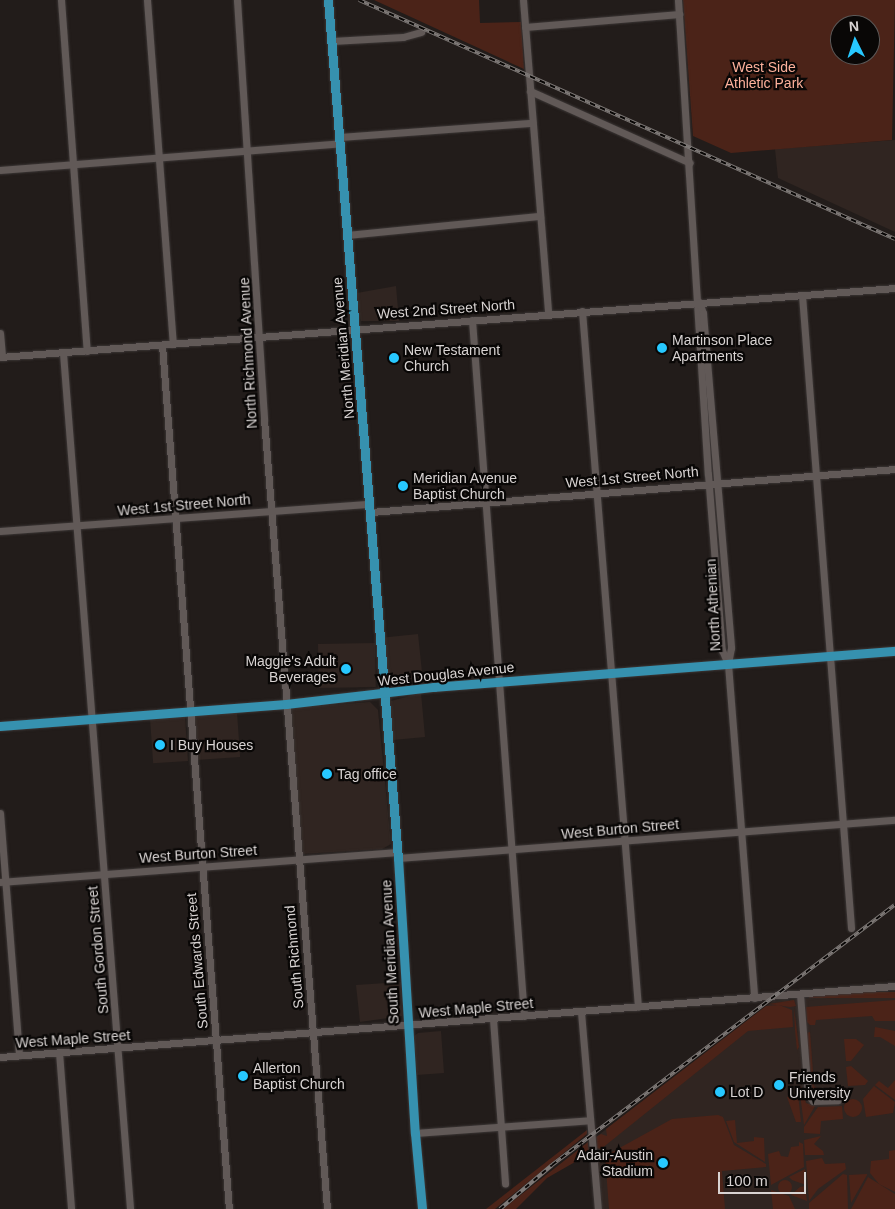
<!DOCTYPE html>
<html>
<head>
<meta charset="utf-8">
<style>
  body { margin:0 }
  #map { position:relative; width:895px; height:1209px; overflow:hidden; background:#221c1a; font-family:Arial,sans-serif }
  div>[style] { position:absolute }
  .built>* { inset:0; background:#302521; transform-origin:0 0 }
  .green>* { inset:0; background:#4b2318; transform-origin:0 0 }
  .round { border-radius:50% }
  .roads { filter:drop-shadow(0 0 1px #3c3736) drop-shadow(0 0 1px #3c3736) }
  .minor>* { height:7px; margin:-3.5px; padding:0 3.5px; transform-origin:3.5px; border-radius:3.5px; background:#615957 }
  .major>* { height:9px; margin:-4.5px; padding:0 4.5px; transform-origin:4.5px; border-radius:4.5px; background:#3691af }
  .rail>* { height:4px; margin-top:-2px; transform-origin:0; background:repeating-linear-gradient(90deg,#090706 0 5.5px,#7e7977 0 11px); box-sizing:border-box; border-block:1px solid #7e7977 }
  .dots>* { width:14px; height:14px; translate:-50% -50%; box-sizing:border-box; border:2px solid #090706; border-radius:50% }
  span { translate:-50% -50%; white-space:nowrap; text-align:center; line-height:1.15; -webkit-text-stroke:4.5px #090706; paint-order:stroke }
  .park-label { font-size:14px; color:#fdb09b }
  .street-label { font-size:14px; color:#d8d3d2 }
  .poi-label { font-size:14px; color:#d8d3d2 }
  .left { translate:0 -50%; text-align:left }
  .right { translate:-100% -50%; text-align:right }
  .north { position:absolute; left:830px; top:15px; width:50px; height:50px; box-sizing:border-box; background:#090706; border:1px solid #5c5958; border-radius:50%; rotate:356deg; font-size:14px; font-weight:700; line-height:20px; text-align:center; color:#d8d3d2 }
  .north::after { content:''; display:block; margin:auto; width:18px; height:22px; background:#27c8ff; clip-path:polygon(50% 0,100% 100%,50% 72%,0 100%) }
  .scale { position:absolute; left:718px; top:1172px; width:88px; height:22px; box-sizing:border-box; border:2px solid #d8d3d2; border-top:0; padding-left:6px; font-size:15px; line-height:18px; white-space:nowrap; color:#d8d3d2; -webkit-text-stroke:4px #090706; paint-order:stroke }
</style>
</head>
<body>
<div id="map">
  <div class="built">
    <i style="clip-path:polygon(895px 140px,895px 232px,778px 178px,775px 149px)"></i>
    <i style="clip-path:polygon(396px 286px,399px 321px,361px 321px,357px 293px)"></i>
    <i style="left:418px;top:634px;width:48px;height:34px;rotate:84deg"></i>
    <i style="left:375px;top:643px;width:44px;height:57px;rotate:89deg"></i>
    <i style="clip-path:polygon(421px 693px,425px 737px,393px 740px,391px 701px)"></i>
    <i style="clip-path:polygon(370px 702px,378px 710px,391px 844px,382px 849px,302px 854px,290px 711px,293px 708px)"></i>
    <i style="left:237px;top:712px;width:45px;height:44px;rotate:86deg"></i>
    <i style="left:185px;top:717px;width:44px;height:35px;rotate:86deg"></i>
    <i style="clip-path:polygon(401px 982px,402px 1016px,360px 1022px,356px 985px)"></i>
    <i style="clip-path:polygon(895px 992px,895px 1209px,601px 1209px,596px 1137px,773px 1001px)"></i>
    <i style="clip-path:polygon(441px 1031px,444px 1073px,417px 1075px,414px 1036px,418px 1033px)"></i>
  </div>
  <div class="green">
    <i style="clip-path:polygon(374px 0,479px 0,480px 23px,521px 22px,524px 69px)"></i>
    <i style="clip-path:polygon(evenodd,683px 0,895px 0,892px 140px,731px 153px,693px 136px,683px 0,840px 25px,870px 25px,870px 55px,840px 55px,840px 25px)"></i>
    <i style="left:895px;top:992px;width:6px;height:86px;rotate:90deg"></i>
    <i style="clip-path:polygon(794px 1000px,796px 1006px,790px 1007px,769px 1004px)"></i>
    <i style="clip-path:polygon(895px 1000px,895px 1021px,875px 1021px,872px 1016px,816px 1020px,815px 1025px,810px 1025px,807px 1022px,806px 1007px)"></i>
    <i style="clip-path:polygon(779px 1005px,792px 1010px,793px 1027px,748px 1031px,601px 1149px,597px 1148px,596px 1137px,601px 1134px,607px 1136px,606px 1129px,766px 1006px)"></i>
    <i style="clip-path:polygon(794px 1008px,799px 1047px,797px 1050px,795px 1030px)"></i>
    <i style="clip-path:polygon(875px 1027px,895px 1031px,895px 1046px,880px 1037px,874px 1037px)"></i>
    <i style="clip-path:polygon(810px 1032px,814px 1086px,821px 1091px,820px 1097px,814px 1098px,811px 1096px,806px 1033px)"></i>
    <i style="clip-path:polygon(844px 1039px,856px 1039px,864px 1045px,851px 1061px,846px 1061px)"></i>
    <i style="clip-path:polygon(851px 1066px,868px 1081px,865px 1085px,848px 1086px,846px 1067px)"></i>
    <i style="clip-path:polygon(895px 1080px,895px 1100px,875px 1085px,879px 1081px,888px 1088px)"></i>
    <i style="clip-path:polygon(799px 1086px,802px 1088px,806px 1103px,815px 1106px,804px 1125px)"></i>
    <i style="clip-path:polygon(874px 1086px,895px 1102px,893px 1113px,866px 1117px,863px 1099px)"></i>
    <i style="clip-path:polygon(798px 1094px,801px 1122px,796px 1122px,787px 1097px)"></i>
    <i class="round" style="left:844px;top:1099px;width:18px;height:18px"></i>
    <i style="clip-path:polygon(842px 1106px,843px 1119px,821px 1121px,820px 1134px,804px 1133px,804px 1127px,818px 1107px)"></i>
    <i style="clip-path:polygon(718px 1115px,723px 1117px,734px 1145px,766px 1164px,766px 1167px,722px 1171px,725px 1209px,609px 1209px,605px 1156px,672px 1119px)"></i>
    <i style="clip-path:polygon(735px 1120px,737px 1143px,754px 1141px,754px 1137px,764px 1138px,765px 1162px,734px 1142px,726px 1121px)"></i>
    <i style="clip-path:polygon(587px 1130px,587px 1134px,495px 1209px,486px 1209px)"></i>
    <i style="clip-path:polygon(821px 1136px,814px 1144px,823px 1151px,824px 1155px,805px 1155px,804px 1140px)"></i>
    <i style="clip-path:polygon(588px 1142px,589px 1154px,547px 1178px,516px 1209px,503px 1209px)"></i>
    <i style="clip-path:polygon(799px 1142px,803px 1144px,804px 1167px,771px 1185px,768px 1154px,779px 1151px,781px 1156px,788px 1157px,791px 1147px,799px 1146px)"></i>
    <i style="clip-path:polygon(895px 1150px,895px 1192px,879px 1184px,870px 1173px,871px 1161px,889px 1159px,889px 1151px)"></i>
    <i style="clip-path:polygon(822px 1158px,825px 1164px,845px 1163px,846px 1169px,818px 1189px,809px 1201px,806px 1161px)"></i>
    <i style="clip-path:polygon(805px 1169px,806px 1185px,792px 1180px,789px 1177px)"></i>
    <i style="clip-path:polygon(843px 1174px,847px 1175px,848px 1209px,809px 1209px,809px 1203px)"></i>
    <i style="clip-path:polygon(867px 1174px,867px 1175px,851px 1203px,849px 1175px)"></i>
    <i style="clip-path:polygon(868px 1177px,895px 1194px,895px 1209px,851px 1209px)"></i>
    <i class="round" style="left:778px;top:1180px;width:14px;height:14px"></i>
    <i style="clip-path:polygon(805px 1186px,807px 1201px,791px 1195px,800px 1187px)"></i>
    <i style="clip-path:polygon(771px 1190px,789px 1196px,795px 1209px,773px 1209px)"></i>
  </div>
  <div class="roads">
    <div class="minor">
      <i style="left:61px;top:0;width:352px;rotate:85.8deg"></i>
      <i style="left:147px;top:0;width:345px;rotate:85.7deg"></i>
      <i style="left:237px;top:0;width:420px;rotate:86.3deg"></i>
      <i style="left:264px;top:419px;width:793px;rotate:85.44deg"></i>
      <i style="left:523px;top:0;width:315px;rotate:85.4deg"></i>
      <i style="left:678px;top:0;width:475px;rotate:86.4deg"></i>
      <i style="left:708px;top:474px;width:177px;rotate:85.5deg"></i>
      <i style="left:722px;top:650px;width:15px;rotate:67deg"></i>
      <i style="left:525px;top:27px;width:155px;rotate:-4.8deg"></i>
      <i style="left:332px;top:41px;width:71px;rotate:-3.2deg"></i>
      <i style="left:403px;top:37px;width:19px;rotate:-16deg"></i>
      <i style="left:530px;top:91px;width:175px;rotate:24.2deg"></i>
      <i style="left:340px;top:137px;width:193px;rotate:-4.2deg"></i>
      <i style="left:0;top:170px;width:342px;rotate:-4.5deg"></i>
      <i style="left:348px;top:235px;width:193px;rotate:-5.7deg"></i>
      <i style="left:802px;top:295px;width:635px;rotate:85.57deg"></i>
      <i style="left:699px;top:302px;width:12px;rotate:70deg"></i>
      <i style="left:703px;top:313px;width:336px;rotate:85.2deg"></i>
      <i style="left:731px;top:648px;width:16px;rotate:101deg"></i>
      <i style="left:728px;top:664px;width:335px;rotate:85.5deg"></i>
      <i style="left:582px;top:311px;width:698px;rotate:85.4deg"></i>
      <i style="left:472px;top:320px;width:698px;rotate:85.73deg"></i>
      <i style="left:0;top:333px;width:24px;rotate:85deg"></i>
      <i style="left:162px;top:345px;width:867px;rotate:85.57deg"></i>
      <i style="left:63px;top:353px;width:859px;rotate:85.52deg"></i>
      <i style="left:0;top:357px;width:898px;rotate:-4.41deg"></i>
      <i style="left:371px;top:512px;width:526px;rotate:-4.69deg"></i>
      <i style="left:0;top:531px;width:371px;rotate:-4.2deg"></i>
      <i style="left:0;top:813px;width:243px;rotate:85.5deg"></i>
      <i style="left:398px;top:858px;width:498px;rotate:-4.4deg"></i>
      <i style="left:0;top:882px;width:399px;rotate:-4.3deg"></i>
      <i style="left:800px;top:994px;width:101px;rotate:85.5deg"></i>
      <i style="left:808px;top:1095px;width:8px;rotate:50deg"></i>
      <i style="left:813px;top:1101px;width:25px;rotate:-2deg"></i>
      <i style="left:581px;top:1012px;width:198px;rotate:85.1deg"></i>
      <i style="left:493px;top:1019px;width:165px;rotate:85.8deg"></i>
      <i style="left:59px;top:1052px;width:157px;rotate:85.6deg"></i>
      <i style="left:0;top:1057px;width:898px;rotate:-4.54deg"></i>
      <i style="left:415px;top:1133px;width:175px;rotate:-4.2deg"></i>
    </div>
    <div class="major">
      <i style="left:328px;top:0;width:861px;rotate:85.34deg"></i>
      <i style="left:398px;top:858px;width:276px;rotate:86.5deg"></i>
      <i style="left:415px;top:1133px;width:76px;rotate:84.7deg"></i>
      <i style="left:0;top:726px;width:287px;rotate:-4.4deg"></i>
      <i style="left:286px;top:704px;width:149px;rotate:-6.6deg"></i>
      <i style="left:434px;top:687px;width:462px;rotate:-4.5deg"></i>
    </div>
  </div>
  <div class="rail">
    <i style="left:359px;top:0;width:587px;rotate:24.03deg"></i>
    <i style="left:500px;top:1209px;width:68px;rotate:-40.2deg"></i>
    <i style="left:552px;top:1165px;width:430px;rotate:-37.2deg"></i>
  </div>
  <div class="dots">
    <i style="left:662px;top:348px;background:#27c8ff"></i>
    <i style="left:394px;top:358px;background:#27c8ff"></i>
    <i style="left:403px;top:486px;background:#27c8ff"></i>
    <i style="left:346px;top:669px;background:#27c8ff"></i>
    <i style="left:160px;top:745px;background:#27c8ff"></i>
    <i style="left:327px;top:774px;background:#27c8ff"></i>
    <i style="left:243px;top:1076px;background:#27c8ff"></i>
    <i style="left:779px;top:1085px;background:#27c8ff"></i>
    <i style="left:720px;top:1092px;background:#27c8ff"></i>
    <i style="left:663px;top:1163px;background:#27c8ff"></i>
  </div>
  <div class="park-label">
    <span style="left:764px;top:75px">West Side<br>Athletic Park</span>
  </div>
  <div class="street-label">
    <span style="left:446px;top:309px;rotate:-4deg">West 2nd Street North</span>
    <span style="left:343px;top:348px;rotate:-95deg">North Meridian Avenue</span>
    <span style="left:248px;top:353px;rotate:-93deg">North Richmond Avenue</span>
    <span style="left:632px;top:477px;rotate:-5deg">West 1st Street North</span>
    <span style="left:184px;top:505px;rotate:-5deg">West 1st Street North</span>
    <span style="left:713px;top:605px;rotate:-93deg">North Athenian</span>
    <span style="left:446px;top:674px;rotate:-6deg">West Douglas Avenue</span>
    <span style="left:620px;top:829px;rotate:-5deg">West Burton Street</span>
    <span style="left:198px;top:854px;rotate:-4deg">West Burton Street</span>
    <span style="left:98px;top:950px;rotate:-95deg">South Gordon Street</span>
    <span style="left:390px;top:952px;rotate:-93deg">South Meridian Avenue</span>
    <span style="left:294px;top:957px;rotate:-95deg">South Richmond</span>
    <span style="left:197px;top:961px;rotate:-95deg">South Edwards Street</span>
    <span style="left:476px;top:1008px;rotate:-5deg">West Maple Street</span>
    <span style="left:73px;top:1039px;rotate:-4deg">West Maple Street</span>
  </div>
  <div class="poi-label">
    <span class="left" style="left:672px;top:348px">Martinson Place<br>Apartments</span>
    <span class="left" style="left:404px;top:358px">New Testament<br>Church</span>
    <span class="left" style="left:413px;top:486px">Meridian Avenue<br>Baptist Church</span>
    <span class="right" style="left:336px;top:669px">Maggie's Adult<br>Beverages</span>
    <span class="left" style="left:170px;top:745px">I Buy Houses</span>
    <span class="left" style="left:337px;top:774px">Tag office</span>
    <span class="left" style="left:253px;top:1076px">Allerton<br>Baptist Church</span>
    <span class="left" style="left:789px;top:1085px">Friends<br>University</span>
    <span class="left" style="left:730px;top:1092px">Lot D</span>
    <span class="right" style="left:653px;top:1163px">Adair-Austin<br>Stadium</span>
  </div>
  <div class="north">N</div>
  <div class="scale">100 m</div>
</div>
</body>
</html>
